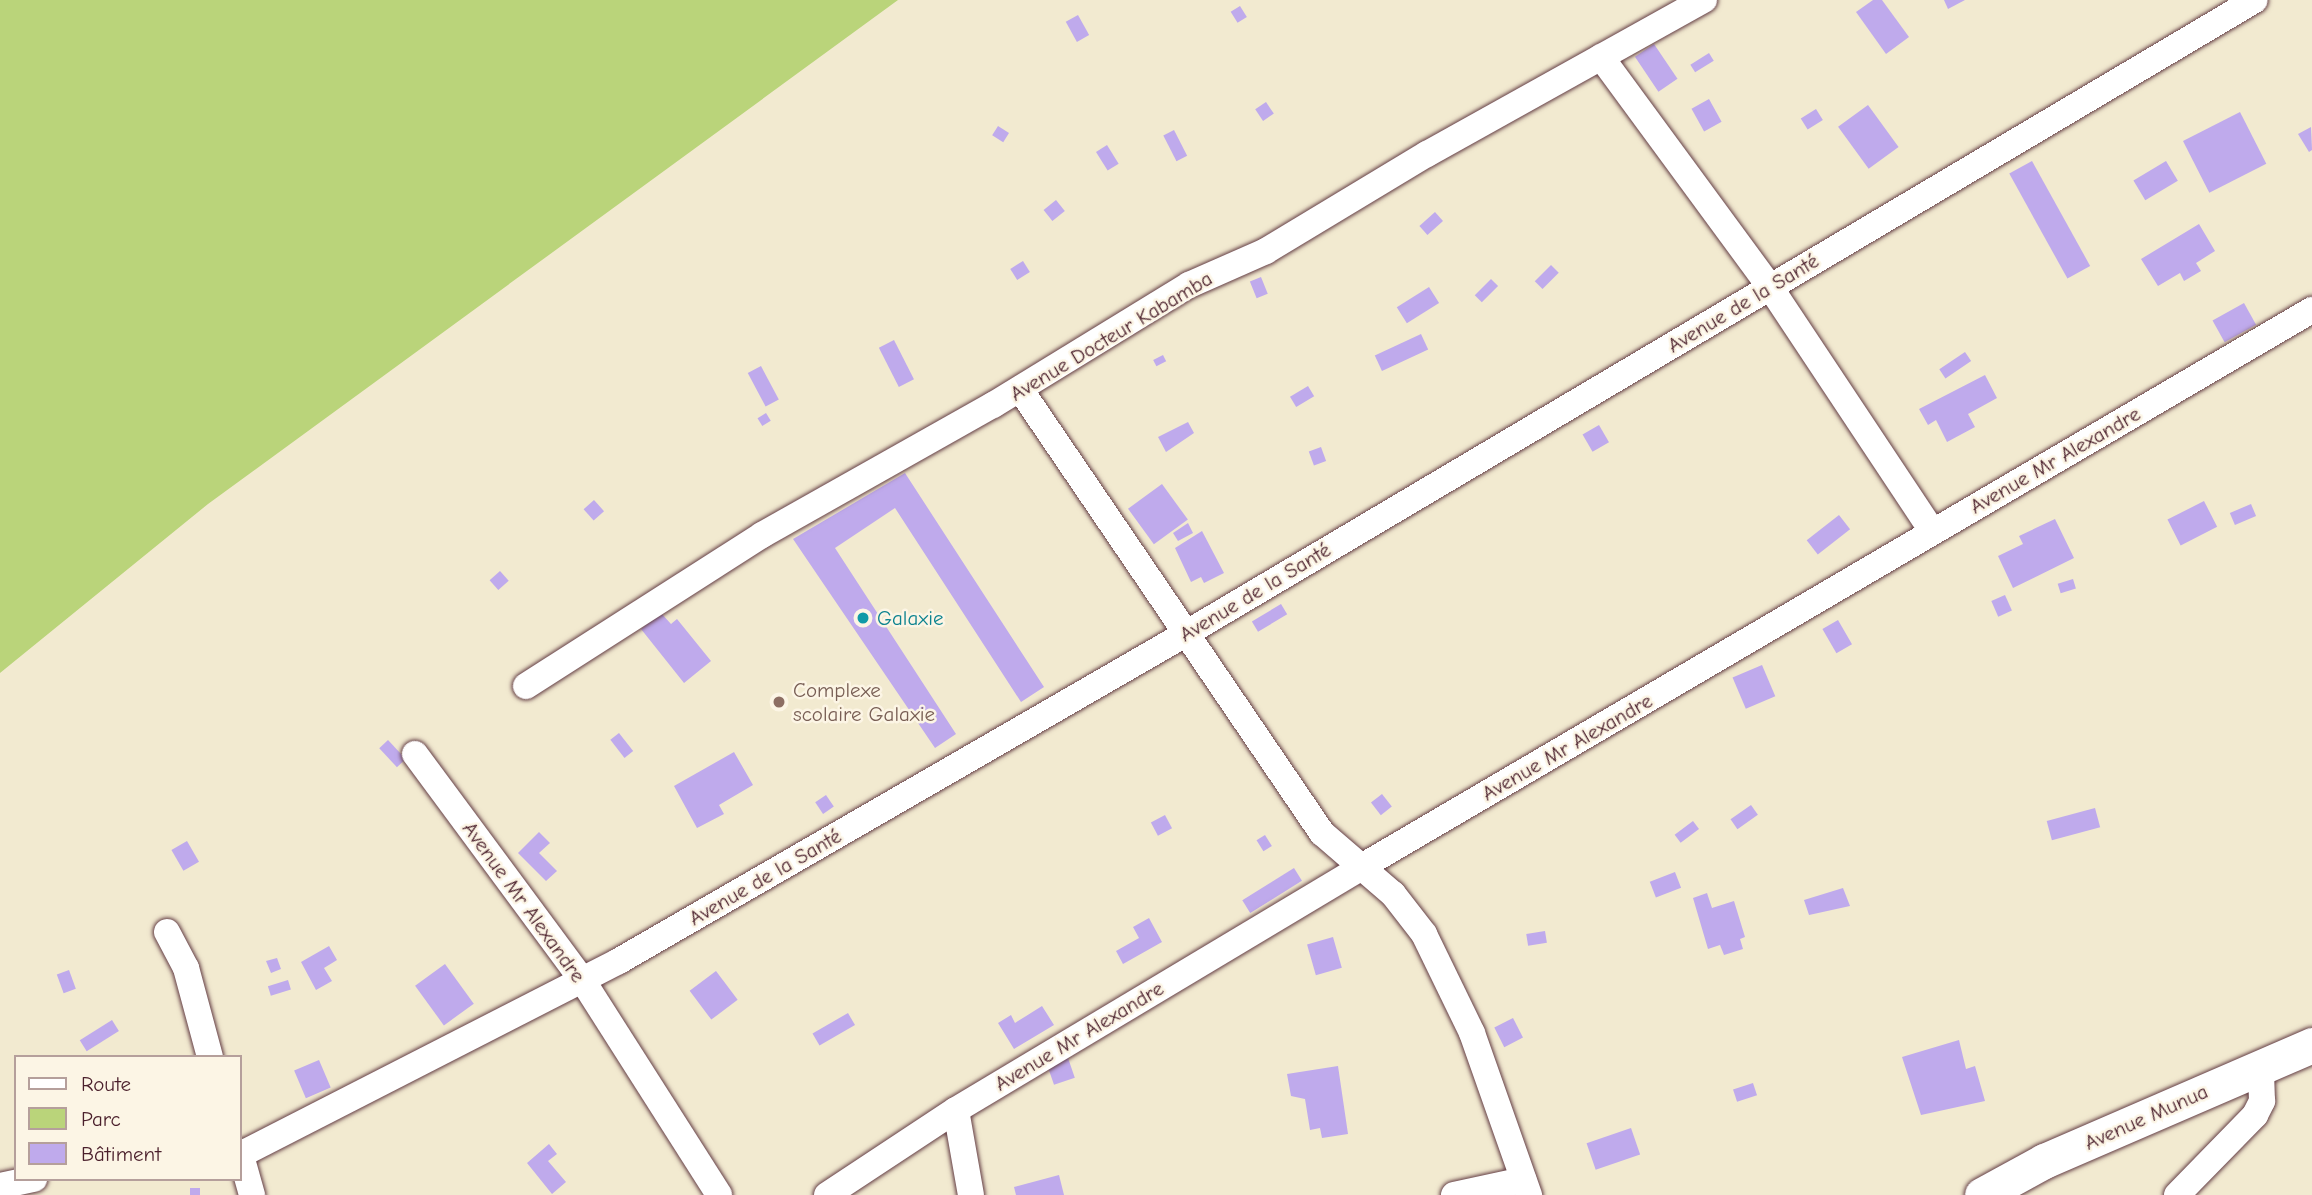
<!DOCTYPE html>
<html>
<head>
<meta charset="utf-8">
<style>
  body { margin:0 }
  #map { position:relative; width:2312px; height:1195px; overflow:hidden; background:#f2ead0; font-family:"Comic Neue",sans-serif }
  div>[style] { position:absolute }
  .green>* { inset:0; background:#bad47a }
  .building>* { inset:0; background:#bfaaec; transform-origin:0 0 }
  .roads { filter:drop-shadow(0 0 2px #633d44) drop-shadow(0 0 2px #633d44) }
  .minor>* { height:26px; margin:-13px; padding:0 13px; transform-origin:13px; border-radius:13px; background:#fff }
  .major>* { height:35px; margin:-17.5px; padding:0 17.5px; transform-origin:17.5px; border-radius:17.5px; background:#fff }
  .dots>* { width:19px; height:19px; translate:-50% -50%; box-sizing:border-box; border:4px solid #fcf5e5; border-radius:50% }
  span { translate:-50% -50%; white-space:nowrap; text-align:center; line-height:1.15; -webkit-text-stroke:5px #fcf5e5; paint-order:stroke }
  .street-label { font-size:21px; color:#4a1f2b }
  .culture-label { font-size:21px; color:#0d838f }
  .left { translate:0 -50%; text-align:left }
  .education-label { font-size:21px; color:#785e54 }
  .legend { position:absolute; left:14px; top:1055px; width:228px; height:126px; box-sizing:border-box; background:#fcf5e5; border:2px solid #b59f9b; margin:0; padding:9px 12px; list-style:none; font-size:21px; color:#4a1f2b }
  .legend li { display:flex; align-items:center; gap:14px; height:35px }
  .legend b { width:35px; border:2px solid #b59f9b }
</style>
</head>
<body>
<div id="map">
  <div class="green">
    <i style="clip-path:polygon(0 0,898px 0,208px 504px,0 673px)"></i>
  </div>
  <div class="building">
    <i style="clip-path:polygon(1873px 0,1882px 0,1909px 37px,1886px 54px,1856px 12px)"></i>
    <i style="clip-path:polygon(1944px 0,1965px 0,1948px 9px)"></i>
    <i style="left:1240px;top:6px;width:13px;height:11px;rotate:58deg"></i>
    <i style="left:1078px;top:15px;width:23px;height:14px;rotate:61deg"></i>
    <i style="left:1654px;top:44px;width:42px;height:23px;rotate:56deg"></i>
    <i style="left:1709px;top:53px;width:9px;height:22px;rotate:58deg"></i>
    <i style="left:1709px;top:99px;width:26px;height:20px;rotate:61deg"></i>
    <i style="left:1266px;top:102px;width:14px;height:13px;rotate:56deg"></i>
    <i style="left:1868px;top:105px;width:52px;height:37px;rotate:54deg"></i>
    <i style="left:1816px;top:109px;width:13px;height:18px;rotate:58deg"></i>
    <i style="left:2240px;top:112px;width:58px;height:64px;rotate:63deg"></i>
    <i style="left:998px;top:126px;width:13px;height:11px;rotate:32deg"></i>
    <i style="clip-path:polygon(2311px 127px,2312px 150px,2309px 152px,2298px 134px)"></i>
    <i style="left:1174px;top:130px;width:29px;height:12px;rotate:63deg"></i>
    <i style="left:1107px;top:145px;width:22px;height:13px;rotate:58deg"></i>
    <i style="left:2032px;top:161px;width:120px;height:26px;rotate:61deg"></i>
    <i style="left:2166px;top:161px;width:23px;height:38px;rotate:59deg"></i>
    <i style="left:1056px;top:200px;width:14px;height:16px;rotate:51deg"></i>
    <i style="left:1435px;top:212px;width:12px;height:21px;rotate:48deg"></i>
    <i style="clip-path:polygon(2199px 224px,2215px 251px,2196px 263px,2201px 271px,2184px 281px,2180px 273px,2158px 286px,2141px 259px)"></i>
    <i style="left:1023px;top:261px;width:13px;height:15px;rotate:58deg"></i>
    <i style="left:1551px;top:265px;width:11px;height:23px;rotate:45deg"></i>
    <i style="left:1261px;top:277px;width:18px;height:12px;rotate:68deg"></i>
    <i style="left:1491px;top:279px;width:10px;height:23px;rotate:45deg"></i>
    <i style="left:1429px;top:287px;width:19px;height:38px;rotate:58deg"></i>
    <i style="left:2244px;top:303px;width:25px;height:36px;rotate:61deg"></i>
    <i style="left:1421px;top:334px;width:17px;height:51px;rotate:65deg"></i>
    <i style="left:894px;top:340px;width:44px;height:17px;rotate:63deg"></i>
    <i style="left:1965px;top:352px;width:11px;height:31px;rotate:56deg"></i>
    <i style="left:1163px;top:355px;width:7px;height:11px;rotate:63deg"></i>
    <i style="left:761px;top:366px;width:38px;height:15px;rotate:62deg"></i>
    <i style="clip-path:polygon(1985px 375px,1997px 398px,1968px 414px,1975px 427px,1947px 442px,1936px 420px,1928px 425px,1919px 409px)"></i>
    <i style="left:1308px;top:386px;width:12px;height:21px;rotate:59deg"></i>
    <i style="left:766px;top:413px;width:9px;height:10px;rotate:58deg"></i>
    <i style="clip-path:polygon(1188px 422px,1194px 433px,1166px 452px,1158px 437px)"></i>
    <i style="left:1599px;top:425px;width:20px;height:19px;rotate:60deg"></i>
    <i style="left:1321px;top:447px;width:15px;height:13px;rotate:70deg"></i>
    <i style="clip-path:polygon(905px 473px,1044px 687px,1021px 702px,895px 508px,835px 548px,956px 734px,935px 748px,793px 539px)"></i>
    <i style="left:1162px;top:484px;width:44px;height:42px;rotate:54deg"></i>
    <i style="left:594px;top:500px;width:15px;height:14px;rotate:48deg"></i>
    <i style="left:2204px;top:501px;width:29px;height:41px;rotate:63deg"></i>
    <i style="left:2251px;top:504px;width:13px;height:23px;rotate:67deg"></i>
    <i style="left:1839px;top:515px;width:18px;height:41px;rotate:52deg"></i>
    <i style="clip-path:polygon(2055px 519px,2074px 558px,2013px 588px,1998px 556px,2023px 544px,2019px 536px)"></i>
    <i style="clip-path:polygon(1188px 523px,1193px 533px,1178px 541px,1173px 533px)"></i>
    <i style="clip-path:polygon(1202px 531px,1224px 573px,1204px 583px,1201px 577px,1191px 582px,1175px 548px)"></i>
    <i style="left:500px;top:571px;width:13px;height:14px;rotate:48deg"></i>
    <i style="left:2073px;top:579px;width:10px;height:16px;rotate:73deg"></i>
    <i style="left:2005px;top:595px;width:17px;height:15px;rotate:66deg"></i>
    <i style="left:1281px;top:604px;width:12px;height:34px;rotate:59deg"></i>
    <i style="clip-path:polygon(661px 613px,671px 624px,677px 619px,711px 661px,684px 683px,641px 629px)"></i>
    <i style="left:1838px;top:620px;width:28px;height:18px;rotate:60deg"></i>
    <i style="left:1762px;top:665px;width:34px;height:32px;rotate:67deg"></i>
    <i style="left:619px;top:733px;width:23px;height:11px;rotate:52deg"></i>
    <i style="left:388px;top:740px;width:26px;height:12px;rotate:47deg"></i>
    <i style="clip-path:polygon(734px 752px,753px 785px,719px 805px,724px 814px,697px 828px,674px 786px)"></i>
    <i style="left:1382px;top:794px;width:16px;height:14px;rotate:52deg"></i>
    <i style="left:826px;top:795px;width:14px;height:13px;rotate:56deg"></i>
    <i style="left:1751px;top:805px;width:12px;height:25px;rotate:55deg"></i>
    <i style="left:2095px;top:808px;width:20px;height:50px;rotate:75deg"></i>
    <i style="left:1165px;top:815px;width:15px;height:16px;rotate:62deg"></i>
    <i style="left:1693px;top:821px;width:10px;height:23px;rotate:53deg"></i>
    <i style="clip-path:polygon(539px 832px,550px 843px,539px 853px,557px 871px,546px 881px,518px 853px)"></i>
    <i style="left:1265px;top:835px;width:13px;height:10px;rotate:58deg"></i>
    <i style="left:187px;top:841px;width:24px;height:18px;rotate:60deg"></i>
    <i style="left:1294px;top:868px;width:15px;height:61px;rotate:58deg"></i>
    <i style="left:1675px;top:872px;width:17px;height:27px;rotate:69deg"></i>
    <i style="clip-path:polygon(1843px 888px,1850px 906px,1809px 915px,1804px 900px)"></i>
    <i style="clip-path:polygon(1707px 893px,1712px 908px,1734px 901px,1745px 937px,1740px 939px,1743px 949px,1724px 955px,1720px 945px,1708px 949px,1693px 898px)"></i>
    <i style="clip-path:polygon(1149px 918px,1162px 942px,1123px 964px,1116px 951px,1139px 938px,1133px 927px)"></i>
    <i style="left:1545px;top:931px;width:12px;height:19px;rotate:81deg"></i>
    <i style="left:1333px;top:937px;width:32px;height:27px;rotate:74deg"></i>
    <i style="clip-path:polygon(329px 946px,337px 960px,324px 968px,332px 981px,316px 990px,301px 962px)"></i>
    <i style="clip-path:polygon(277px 958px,281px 969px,271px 973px,266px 961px)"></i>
    <i style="left:445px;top:964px;width:49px;height:37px;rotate:54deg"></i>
    <i style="left:69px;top:970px;width:20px;height:13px;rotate:70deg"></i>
    <i style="left:716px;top:971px;width:36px;height:33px;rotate:53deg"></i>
    <i style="left:288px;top:980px;width:10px;height:21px;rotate:73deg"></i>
    <i style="clip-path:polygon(1042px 1006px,1054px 1025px,1014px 1049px,998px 1023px,1011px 1015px,1015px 1023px)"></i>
    <i style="left:848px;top:1013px;width:14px;height:41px;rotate:60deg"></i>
    <i style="left:1513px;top:1018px;width:22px;height:21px;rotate:63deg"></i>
    <i style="left:112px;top:1020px;width:13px;height:38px;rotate:58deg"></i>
    <i style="clip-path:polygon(1959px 1040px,1966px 1069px,1975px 1066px,1985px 1101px,1921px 1115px,1902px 1057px)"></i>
    <i style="left:1067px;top:1055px;width:24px;height:22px;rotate:71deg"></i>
    <i style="left:319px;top:1060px;width:30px;height:27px;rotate:67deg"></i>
    <i style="clip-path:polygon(1338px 1066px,1348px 1134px,1322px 1138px,1320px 1128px,1310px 1130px,1305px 1099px,1291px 1096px,1287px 1074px)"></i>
    <i style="left:1753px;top:1083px;width:13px;height:21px;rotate:72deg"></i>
    <i style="left:1631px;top:1128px;width:28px;height:47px;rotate:71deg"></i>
    <i style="clip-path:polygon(549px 1144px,557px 1154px,548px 1161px,566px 1182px,552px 1194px,527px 1163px)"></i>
    <i style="clip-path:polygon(1059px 1175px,1064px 1195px,1016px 1195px,1014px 1187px)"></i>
    <i style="left:190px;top:1188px;width:10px;height:7px"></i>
  </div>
  <div class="roads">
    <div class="minor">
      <i style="left:1601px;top:57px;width:285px;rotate:53.7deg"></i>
      <i style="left:1770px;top:287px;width:291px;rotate:56.4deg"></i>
      <i style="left:1020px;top:389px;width:537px;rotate:55.78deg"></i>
      <i style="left:1322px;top:833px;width:94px;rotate:40.7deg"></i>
      <i style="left:1393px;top:894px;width:51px;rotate:52.2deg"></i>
      <i style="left:1424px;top:934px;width:110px;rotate:64.1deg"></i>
      <i style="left:1472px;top:1033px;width:172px;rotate:70.6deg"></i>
      <i style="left:526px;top:686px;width:280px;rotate:-32.6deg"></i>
      <i style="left:762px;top:535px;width:265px;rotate:-29.4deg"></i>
      <i style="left:993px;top:405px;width:230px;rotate:-31.5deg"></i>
      <i style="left:1189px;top:285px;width:84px;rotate:-23.8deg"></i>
      <i style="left:1266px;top:251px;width:188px;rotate:-31.1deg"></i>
      <i style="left:1427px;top:154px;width:317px;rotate:-29.1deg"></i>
      <i style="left:415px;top:754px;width:279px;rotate:53.5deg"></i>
      <i style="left:581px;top:978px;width:257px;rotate:57.5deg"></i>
      <i style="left:167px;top:932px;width:41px;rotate:62.2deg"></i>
      <i style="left:186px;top:968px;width:92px;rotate:74.9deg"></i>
      <i style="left:956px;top:1110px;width:86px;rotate:80deg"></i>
      <i style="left:240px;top:1152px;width:45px;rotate:74.4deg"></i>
      <i style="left:240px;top:1155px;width:426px;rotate:-27.1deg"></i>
      <i style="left:619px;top:961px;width:656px;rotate:-30deg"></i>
      <i style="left:1187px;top:633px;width:1241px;rotate:-30.66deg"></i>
      <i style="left:0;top:1186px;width:35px;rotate:-12deg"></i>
      <i style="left:827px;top:1195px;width:154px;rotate:-33.4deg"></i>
      <i style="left:956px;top:1110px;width:475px;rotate:-30.9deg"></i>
      <i style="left:1363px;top:866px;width:1100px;rotate:-30.37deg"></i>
      <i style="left:1454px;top:1195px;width:71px;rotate:-12.3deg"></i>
      <i style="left:2177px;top:1195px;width:112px;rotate:-45.7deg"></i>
      <i style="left:2255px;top:1115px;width:16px;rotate:-63deg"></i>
      <i style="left:2262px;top:1101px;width:34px;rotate:-92deg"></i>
    </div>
    <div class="major">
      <i style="left:1982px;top:1195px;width:71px;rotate:-28.7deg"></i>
      <i style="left:2044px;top:1161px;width:292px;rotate:-23.4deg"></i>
    </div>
  </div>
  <div class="dots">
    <i style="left:863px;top:618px;background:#0f9aa8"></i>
    <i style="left:779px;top:702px;background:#8d6e63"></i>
  </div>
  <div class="street-label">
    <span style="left:1743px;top:303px;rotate:-31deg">Avenue de la Santé</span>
    <span style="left:1111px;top:336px;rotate:-31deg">Avenue Docteur Kabamba</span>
    <span style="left:2055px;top:460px;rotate:-30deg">Avenue Mr Alexandre</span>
    <span style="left:1255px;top:592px;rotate:-31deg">Avenue de la Santé</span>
    <span style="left:1567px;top:747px;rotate:-30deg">Avenue Mr Alexandre</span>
    <span style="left:765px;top:877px;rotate:-30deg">Avenue de la Santé</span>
    <span style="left:524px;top:902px;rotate:54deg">Avenue Mr Alexandre</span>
    <span style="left:1079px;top:1036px;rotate:-31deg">Avenue Mr Alexandre</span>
    <span style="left:2146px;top:1117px;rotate:-24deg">Avenue Munua</span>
  </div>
  <div class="culture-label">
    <span class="left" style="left:877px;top:618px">Galaxie</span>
  </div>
  <div class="education-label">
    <span class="left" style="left:793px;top:702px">Complexe<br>scolaire Galaxie</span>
  </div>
  <ul class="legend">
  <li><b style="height:9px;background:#fff"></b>Route</li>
  <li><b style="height:19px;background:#bad47a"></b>Parc</li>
  <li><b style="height:19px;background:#bfaaec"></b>Bâtiment</li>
  </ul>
</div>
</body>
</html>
